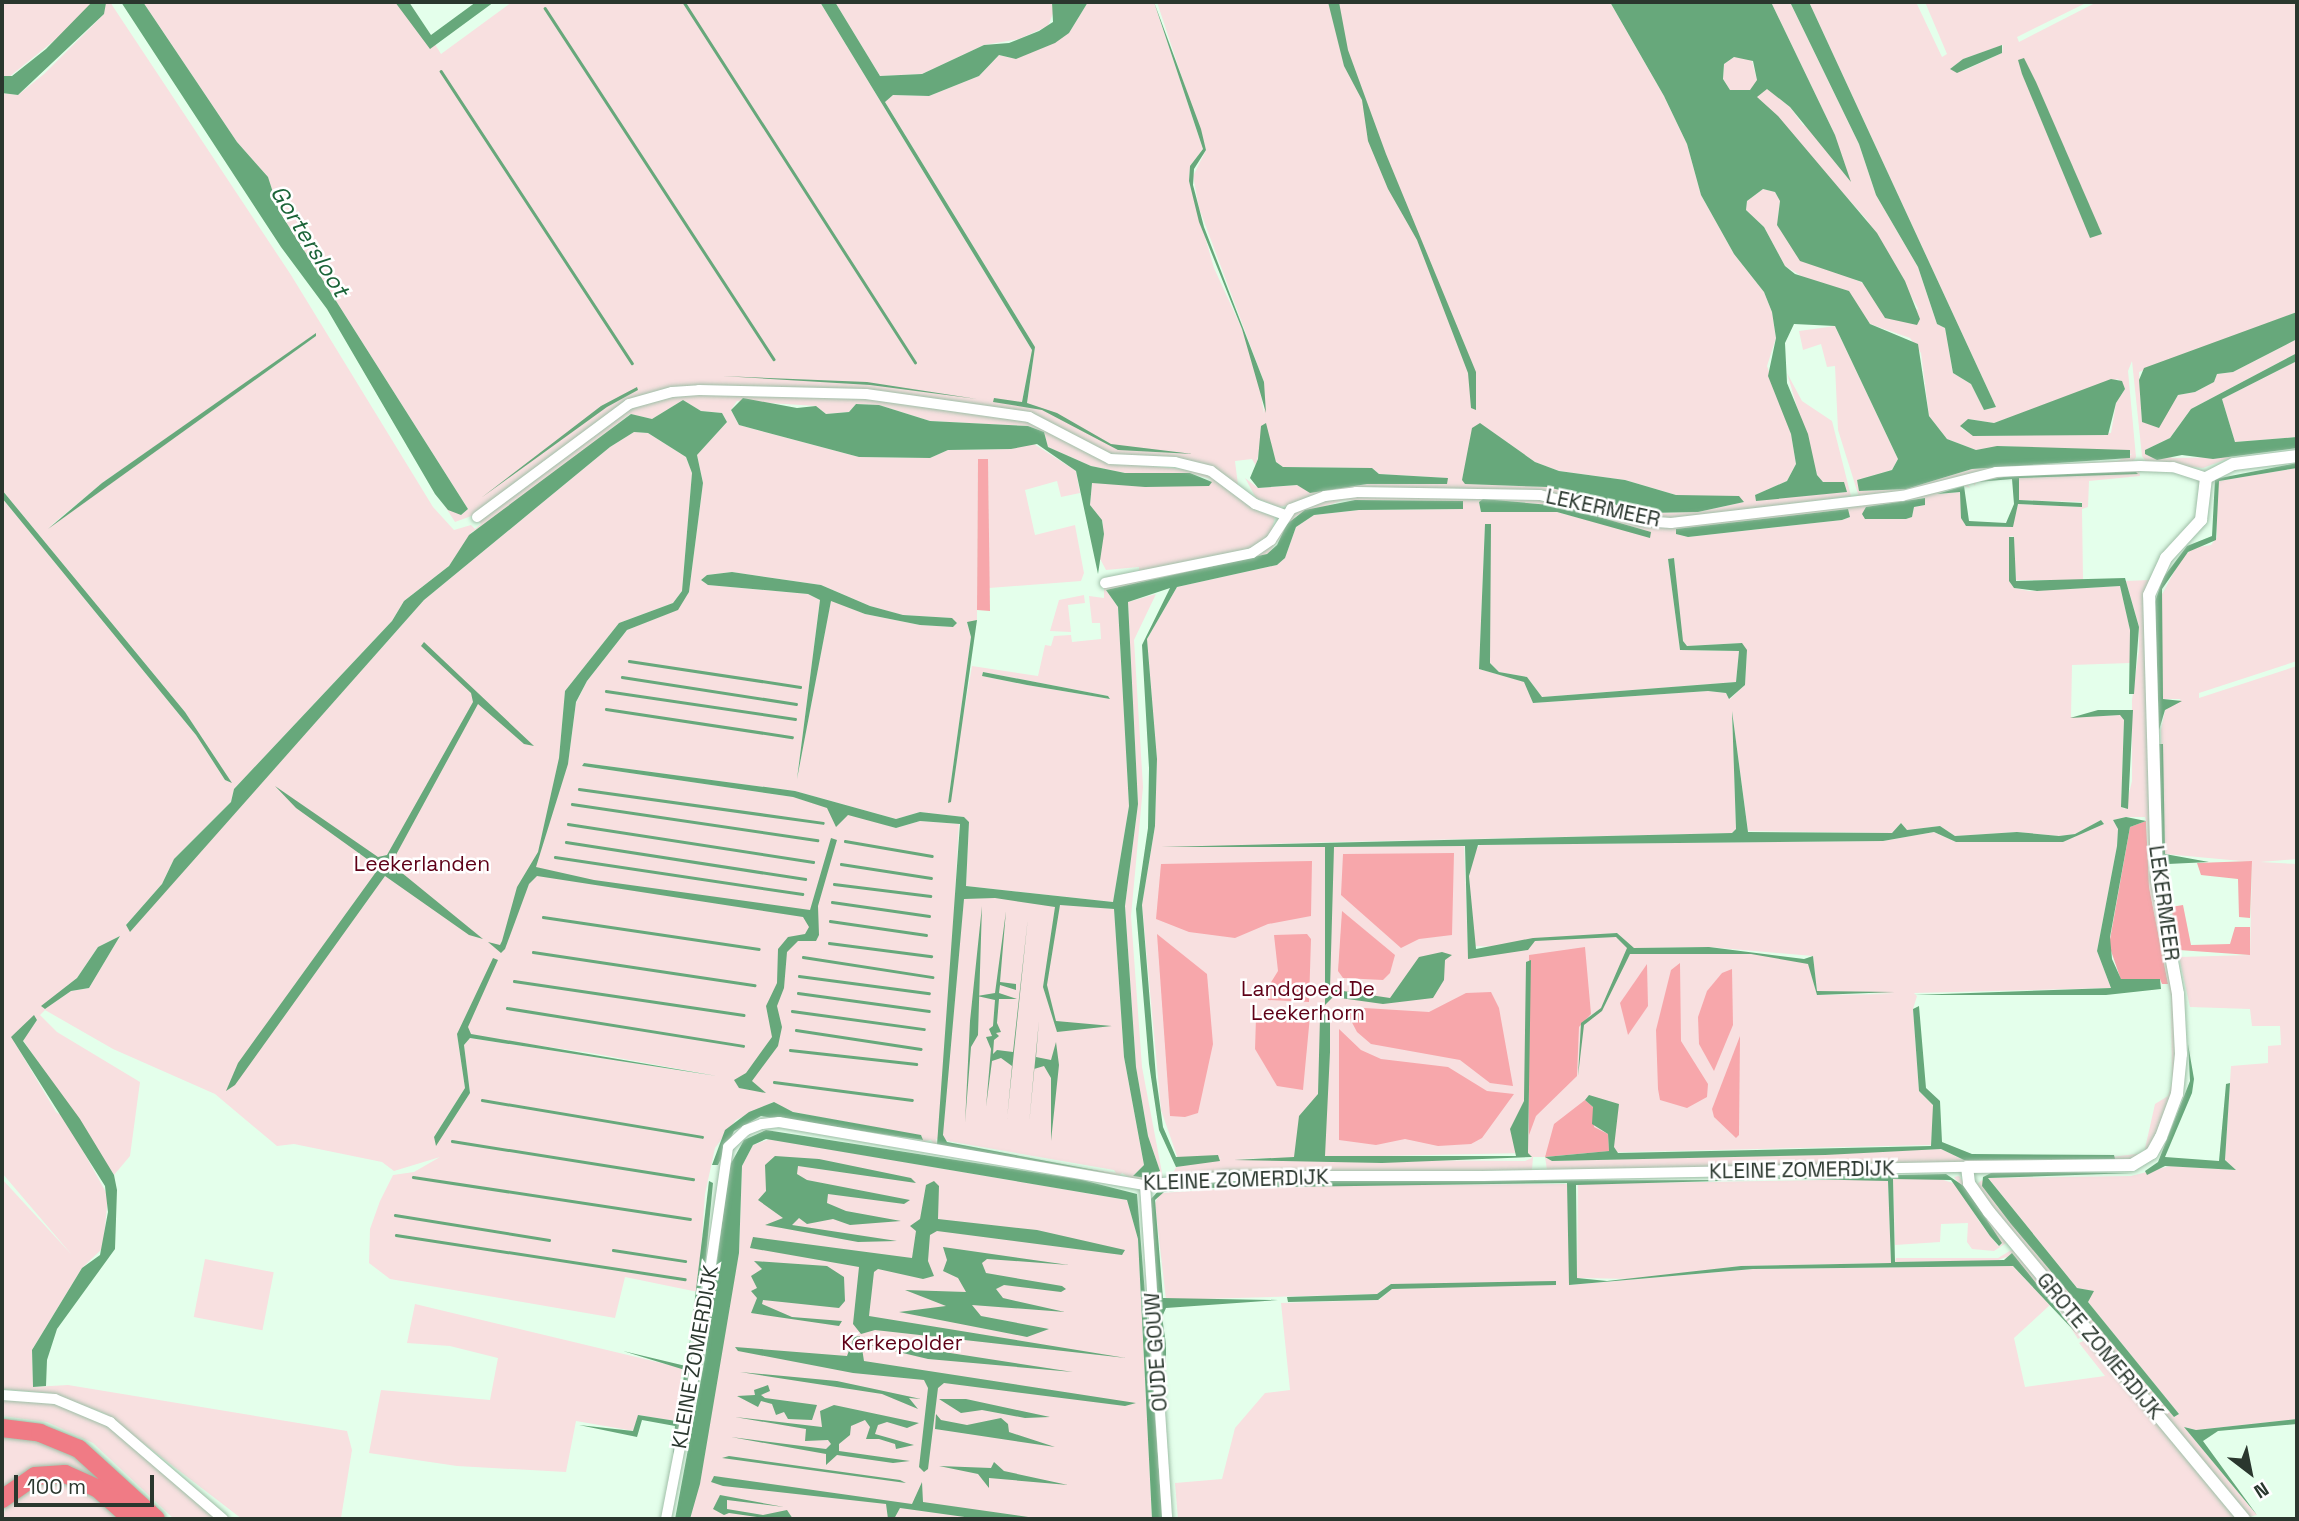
<!DOCTYPE html>
<html>
<head>
<meta charset="utf-8">
<style>
  body { margin:0 }
  #map { position:relative; width:2299px; height:1521px; overflow:hidden; background:#e4ffeb; font-family:"Space Grotesk",sans-serif }
  div>[style] { position:absolute }
  .green>* { inset:0; background:#f8e0e0; transform-origin:0 0 }
  .forest>* { inset:0; background:#f7a7ab }
  .water>* { inset:0; background:#67a87b }
  .stream>* { height:2.5px; margin:-1.25px; padding:0 1.25px; transform-origin:1.25px; border-radius:1.25px; background:#67a87b }
  .roads { filter:drop-shadow(0 0 2px #9fbea7) drop-shadow(0 0 2px #9fbea7) }
  .minor>* { height:10px; margin:-5px; padding:0 5px; transform-origin:5px; border-radius:5px; background:#fff }
  .tertiary>* { height:12px; margin:-6px; padding:0 6px; transform-origin:6px; border-radius:6px; background:#fff }
  .motorway>* { height:18px; margin:-9px; padding:0 9px; transform-origin:9px; border-radius:9px; background:#f07b85 }
  span { translate:-50% -50%; white-space:nowrap; text-align:center; line-height:1.15; -webkit-text-stroke:5px #fff; paint-order:stroke }
  .street-label { font-size:21px; color:#2a372e }
  .park-label { font-size:21px; color:#5e0017 }
  .water-label { font-size:23px; color:#1b6438; font-style:italic }
  .frame { position:absolute; inset:0; border:4px solid #2a372e; pointer-events:none }
  .north { position:absolute; left:2215px; top:1437px; width:70px; height:70px; -webkit-text-stroke:5px #fff; paint-order:stroke; rotate:148deg; font-size:19px; font-weight:700; line-height:28px; text-align:center; color:#2a372e }
  .north::after { content:''; display:block; margin:auto; width:24px; height:32px; background:#2a372e; clip-path:polygon(50% 0,100% 100%,50% 72%,0 100%) }
  .scale { position:absolute; left:14px; top:1475px; width:140px; height:32px; box-sizing:border-box; border:4px solid #2a372e; border-top:0; padding-left:9px; font-size:21px; line-height:24px; white-space:nowrap; color:#2a372e; -webkit-text-stroke:5px #fff; paint-order:stroke }
</style>
</head>
<body>
<div id="map">
  <div class="green">
    <i style="clip-path:polygon(2px 2px,92px 2px,76px 23px,9px 77px,2px 76px)"></i>
    <i style="clip-path:polygon(evenodd,104px 2px,110px 2px,291px 275px,433px 507px,454px 530px,471px 525px,475px 529px,481px 524px,478px 520px,631px 408px,667px 396px,698px 393px,870px 398px,1028px 419px,1116px 463px,1204px 471px,1239px 492px,1256px 510px,1275px 517px,1270px 537px,1246px 552px,1139px 575px,1139px 567px,1106px 570px,1098px 555px,1103px 522px,1090px 505px,1092px 483px,1209px 486px,1211px 479px,1190px 473px,1125px 473px,1091px 466px,1048px 447px,1044px 432px,1028px 426px,930px 421px,879px 405px,856px 404px,849px 412px,826px 414px,816px 406px,737px 401px,731px 410px,739px 425px,859px 457px,930px 458px,948px 450px,1011px 449px,1031px 442px,1076px 471px,1080px 493px,1061px 497px,1057px 481px,1025px 490px,1035px 535px,1075px 525px,1084px 573px,1081px 581px,989px 588px,988px 460px,978px 459px,977px 620px,967px 623px,971px 637px,948px 803px,972px 666px,1038px 676px,1045px 645px,1051px 646px,1054px 636px,1071px 635px,1072px 642px,1101px 639px,1100px 623px,1092px 623px,1089px 596px,1104px 598px,1104px 586px,1251px 555px,1271px 542px,1291px 513px,1310px 503px,1366px 494px,1522px 497px,1565px 502px,1644px 525px,1665px 527px,1900px 499px,1965px 480px,1970px 488px,1961px 485px,1937px 494px,1960px 492px,1964px 524px,2012px 527px,2018px 504px,2082px 507px,2082px 502px,2019px 500px,2019px 478px,2137px 473px,2020px 474px,1977px 482px,1974px 486px,1974px 478px,2017px 472px,2138px 468px,2140px 476px,2089px 481px,2088px 507px,2082px 509px,2083px 580px,2016px 580px,2013px 536px,2009px 537px,2009px 581px,2014px 588px,2029px 591px,2120px 586px,2130px 629px,2130px 663px,2072px 665px,2071px 717px,2121px 715px,2124px 720px,2121px 807px,2125px 809px,2132px 781px,2132px 700px,2139px 650px,2139px 627px,2126px 581px,2150px 580px,2144px 604px,2151px 862px,2174px 991px,2178px 1059px,2174px 1092px,2153px 1146px,2144px 1156px,2130px 1161px,2079px 1161px,2144px 1153px,2155px 1104px,2168px 1096px,2172px 1082px,2171px 997px,2149px 887px,2147px 824px,2145px 817px,2126px 817px,2113px 820px,2118px 829px,2117px 846px,2097px 951px,2111px 988px,1914px 993px,1917px 996px,1913px 1009px,1919px 1091px,1934px 1106px,1931px 1145px,1545px 1154px,1552px 1161px,1941px 1149px,1964px 1160px,2074px 1159px,2071px 1163px,1547px 1170px,1545px 1157px,1533px 1157px,1532px 1170px,1172px 1176px,1176px 1167px,1222px 1158px,1178px 1159px,1161px 1110px,1142px 905px,1155px 826px,1157px 759px,1147px 639px,1177px 587px,1277px 565px,1285px 558px,1296px 527px,1314px 515px,1359px 510px,1463px 509px,1463px 501px,1344px 500px,1296px 516px,1268px 554px,1106px 590px,1118px 607px,1129px 806px,1113px 902px,966px 886px,969px 822px,964px 817px,920px 812px,896px 819px,795px 791px,584px 763px,582px 766px,793px 797px,896px 828px,920px 821px,959px 824px,955px 893px,1114px 909px,1124px 1057px,1144px 1165px,1133px 1176px,1146px 1178px,1160px 1171px,1148px 1136px,1136px 1067px,1125px 906px,1138px 804px,1128px 602px,1156px 594px,1134px 640px,1143px 787px,1131px 916px,1142px 1067px,1163px 1178px,1135px 1181px,1122px 1173px,1115px 1179px,938px 1150px,931px 1140px,922px 1142px,922px 1136px,793px 1112px,773px 1102px,736px 1120px,715px 1148px,705px 1194px,698px 1292px,625px 1277px,615px 1318px,390px 1279px,369px 1263px,370px 1229px,380px 1201px,393px 1175px,414px 1172px,440px 1157px,394px 1171px,382px 1162px,294px 1144px,277px 1146px,215px 1094px,113px 1049px,45px 1010px,40px 1015px,57px 1032px,140px 1082px,130px 1156px,114px 1175px,23px 1040px,37px 1020px,34px 1016px,12px 1038px,56px 1112px,65px 1118px,108px 1196px,103px 1248px,82px 1268px,32px 1350px,33px 1387px,68px 1385px,347px 1431px,352px 1450px,341px 1518px,350px 1519px,242px 1519px,104px 1413px,49px 1393px,2px 1389px,2px 1179px,72px 1255px,2px 1173px,2px 498px,196px 735px,225px 780px,231px 782px,185px 712px,2px 490px,2px 93px,18px 95px,44px 74px,104px 14px,104px 2px,316px 334px,316px 336px,48px 528px,102px 483px,316px 334px,104px 2px,683px 400px,701px 411px,722px 413px,727px 422px,697px 455px,703px 483px,689px 592px,677px 610px,627px 630px,587px 681px,576px 703px,568px 764px,559px 758px,565px 691px,619px 623px,673px 603px,682px 591px,692px 473px,686px 457px,648px 433px,634px 432px,610px 447px,424px 600px,130px 931px,126px 925px,162px 884px,174px 859px,231px 802px,234px 789px,392px 621px,404px 601px,449px 566px,472px 532px,493px 521px,630px 414px,652px 419px,683px 400px,104px 2px,1924px 498px,1925px 505px,1914px 507px,1912px 517px,1906px 519px,1865px 519px,1863px 514px,1866px 507px,1924px 498px,104px 2px,1483px 499px,1561px 506px,1650px 532px,1650px 537px,1557px 512px,1481px 512px,1479px 502px,1483px 499px,104px 2px,1848px 509px,1850px 517px,1842px 520px,1688px 537px,1676px 534px,1677px 529px,1848px 509px,104px 2px,1490px 524px,1490px 663px,1499px 672px,1527px 677px,1542px 697px,1736px 682px,1739px 651px,1680px 650px,1668px 559px,1674px 558px,1682px 641px,1687px 646px,1741px 643px,1747px 651px,1745px 685px,1730px 699px,1726px 693px,1708px 691px,1533px 703px,1525px 682px,1479px 669px,1485px 525px,1490px 524px,104px 2px,732px 572px,821px 585px,870px 606px,902px 615px,952px 618px,957px 623px,953px 627px,920px 625px,865px 614px,831px 600px,797px 779px,820px 600px,808px 594px,708px 585px,701px 580px,707px 575px,732px 572px,104px 2px,983px 672px,1108px 696px,1110px 699px,1027px 685px,982px 676px,983px 672px,104px 2px,1732px 711px,1748px 831px,1892px 833px,1901px 823px,1907px 830px,1940px 826px,1955px 836px,2017px 832px,2059px 836px,2075px 834px,2101px 820px,2104px 824px,2063px 842px,1956px 842px,1934px 832px,1883px 841px,1480px 845px,1474px 851px,1469px 876px,1473px 946px,1505px 947px,1468px 957px,1464px 842px,1249px 844px,1732px 833px,1736px 829px,1732px 711px,104px 2px,1617px 933px,1633px 948px,1709px 947px,1813px 956px,1817px 991px,1895px 994px,1817px 995px,1808px 963px,1751px 953px,1633px 951px,1618px 935px,1527px 941px,1617px 933px,104px 2px,120px 936px,89px 988px,71px 991px,45px 1009px,42px 1006px,77px 978px,98px 947px,120px 936px,104px 2px,457px 1034px,591px 1053px,717px 1076px,470px 1038px,464px 1045px,470px 1093px,436px 1145px,434px 1137px,465px 1088px,457px 1034px,104px 2px,936px 1139px,1114px 1170px,1116px 1173px,937px 1145px,936px 1139px,104px 2px,1528px 1153px,1532px 1158px,1525px 1161px,1234px 1159px,1528px 1153px)"></i>
    <i style="clip-path:polygon(evenodd,143px 2px,409px 2px,441px 54px,512px 2px,820px 2px,1032px 350px,1022px 402px,992px 401px,1027px 403px,1035px 347px,885px 102px,893px 95px,929px 96px,979px 76px,999px 55px,1012px 58px,1069px 33px,1088px 2px,1154px 2px,1203px 149px,1190px 166px,1189px 181px,1214px 268px,1242px 329px,1259px 381px,1264px 414px,1264px 382px,1199px 208px,1193px 176px,1206px 150px,1157px 2px,1610px 2px,1664px 96px,1687px 144px,1701px 195px,1734px 254px,1764px 292px,1772px 312px,1776px 338px,1767px 366px,1791px 434px,1796px 464px,1787px 481px,1755px 495px,1756px 500px,1846px 492px,1839px 483px,1823px 482px,1817px 475px,1787px 373px,1802px 401px,1832px 421px,1851px 496px,1667px 520px,1625px 515px,1561px 495px,1528px 491px,1375px 490px,1279px 507px,1256px 498px,1245px 478px,1258px 488px,1297px 485px,1310px 492px,1367px 484px,1447px 484px,1447px 478px,1379px 474px,1372px 468px,1283px 467px,1276px 462px,1265px 423px,1256px 466px,1252px 459px,1235px 461px,1238px 485px,1217px 471px,1119px 458px,1034px 416px,868px 392px,664px 389px,629px 402px,474px 515px,455px 522px,443px 503px,461px 515px,468px 509px,279px 211px,268px 177px,237px 142px,143px 2px,1484px 426px,1535px 462px,1559px 471px,1625px 480px,1676px 495px,1744px 502px,1698px 512px,1647px 513px,1548px 487px,1470px 484px,1462px 480px,1471px 441px,1484px 426px)"></i>
    <i style="clip-path:polygon(835px 2px,1052px 2px,1054px 11px,1048px 26px,1019px 39px,984px 45px,922px 74px,880px 76px)"></i>
    <i style="clip-path:polygon(evenodd,1771px 2px,1790px 2px,1859px 144px,1876px 195px,1918px 267px,1937px 324px,1945px 328px,1953px 373px,1971px 384px,1984px 410px,1996px 407px,1809px 2px,1916px 2px,1942px 57px,1947px 54px,1925px 2px,2088px 2px,2017px 37px,2019px 42px,2097px 2px,2297px 2px,2297px 312px,2139px 372px,2142px 422px,2162px 420px,2178px 395px,2195px 392px,2214px 382px,2217px 374px,2233px 372px,2297px 339px,2297px 353px,2191px 409px,2170px 438px,2147px 449px,2173px 458px,2232px 457px,2203px 468px,2147px 463px,2142px 456px,2132px 361px,2128px 371px,2136px 457px,2132px 463px,1978px 472px,1912px 490px,1859px 497px,1838px 430px,1835px 366px,1827px 367px,1821px 344px,1803px 350px,1799px 331px,1835px 326px,1898px 459px,1892px 470px,1857px 480px,1860px 491px,1906px 489px,1972px 469px,2117px 461px,2132px 454px,2004px 446px,1976px 450px,1947px 439px,1929px 416px,1921px 353px,1910px 338px,1870px 324px,1864px 315px,1785px 266px,1764px 227px,1746px 210px,1747px 201px,1763px 189px,1775px 192px,1780px 201px,1778px 216px,1852px 278px,1919px 310px,1867px 220px,1761px 101px,1749px 90px,1730px 90px,1723px 79px,1724px 64px,1734px 57px,1745px 57px,1752px 61px,1757px 80px,1790px 107px,1803px 125px,1835px 135px,1771px 2px,2003px 45px,2002px 53px,1963px 71px,1950px 69px,1963px 59px,2003px 45px,1771px 2px,2118px 379px,2125px 389px,2116px 403px,2111px 433px,1974px 436px,1961px 428px,1968px 419px,1994px 423px,2118px 379px)"></i>
    <i style="clip-path:polygon(2297px 361px,2297px 437px,2235px 442px,2222px 399px)"></i>
    <i style="clip-path:polygon(2297px 468px,2297px 661px,2199px 693px,2199px 698px,2297px 666px,2297px 859px,2260px 862px,2297px 864px,2297px 1419px,2196px 1430px,2184px 1427px,2257px 1515px,2249px 1517px,1999px 1219px,1977px 1184px,1982px 1180px,2130px 1365px,2174px 1417px,2179px 1414px,2088px 1302px,2092px 1291px,2077px 1288px,1988px 1178px,2131px 1176px,2170px 1166px,2236px 1170px,2225px 1160px,2231px 1066px,2268px 1063px,2268px 1046px,2281px 1045px,2280px 1026px,2252px 1026px,2250px 1009px,2190px 1007px,2179px 957px,2250px 955px,2252px 862px,2165px 854px,2161px 730px,2165px 710px,2181px 699px,2162px 699px,2159px 600px,2181px 559px,2193px 548px,2211px 545px,2217px 537px,2215px 490px,2219px 481px)"></i>
    <i style="clip-path:polygon(1084px 595px,1085px 603px,1068px 605px,1071px 632px,1050px 631px,1059px 600px)"></i>
    <i style="clip-path:polygon(770px 1139px,1127px 1200px,1138px 1239px,1152px 1519px,690px 1519px,739px 1253px,742px 1166px,753px 1145px)"></i>
    <i style="clip-path:polygon(1959px 1176px,2006px 1243px,1994px 1251px,1972px 1249px,1967px 1242px,1968px 1223px,1941px 1224px,1940px 1242px,1895px 1245px,1893px 1179px,1937px 1178px,1956px 1184px,1979px 1221px,1998px 1246px,2002px 1244px,1954px 1177px)"></i>
    <i style="clip-path:polygon(1884px 1179px,1888px 1181px,1891px 1263px,1741px 1266px,1633px 1279px,1577px 1278px,1578px 1184px)"></i>
    <i style="clip-path:polygon(1569px 1184px,1570px 1285px,1753px 1269px,2013px 1266px,2050px 1305px,2014px 1338px,2025px 1387px,2105px 1376px,2079px 1343px,2088px 1339px,2238px 1519px,1178px 1519px,1175px 1483px,1222px 1479px,1235px 1428px,1265px 1393px,1290px 1390px,1281px 1303px,1379px 1300px,1392px 1289px,1557px 1283px,1391px 1284px,1377px 1294px,1166px 1300px,1155px 1203px,1160px 1193px,1267px 1186px)"></i>
    <i style="clip-path:polygon(2013px 1249px,2082px 1336px,2078px 1339px,2057px 1306px,2006px 1257px,1996px 1261px,1895px 1262px,1896px 1258px,1998px 1258px)"></i>
    <i style="left:205px;top:1259px;width:70px;height:59px;rotate:11deg"></i>
    <i style="clip-path:polygon(415px 1304px,682px 1368px,676px 1421px,638px 1415px,634px 1431px,576px 1421px,566px 1472px,457px 1466px,369px 1453px,381px 1390px,490px 1400px,498px 1358px,450px 1346px,407px 1343px)"></i>
    <i style="clip-path:polygon(23px 1399px,65px 1406px,108px 1426px,217px 1519px,174px 1519px,93px 1443px,47px 1422px,2px 1416px,2px 1400px)"></i>
    <i style="clip-path:polygon(2px 1435px,43px 1441px,72px 1454px,117px 1490px,27px 1471px,2px 1488px)"></i>
    <i style="clip-path:polygon(67px 1482px,91px 1492px,123px 1519px,2px 1519px,7px 1504px,35px 1484px)"></i>
  </div>
  <div class="forest">
    <i style="clip-path:polygon(978px 459px,988px 459px,990px 611px,977px 610px)"></i>
    <i style="clip-path:polygon(2146px 821px,2149px 887px,2168px 984px,2162px 984px,2160px 979px,2121px 980px,2109px 945px,2130px 827px)"></i>
    <i style="clip-path:polygon(1454px 853px,1452px 935px,1419px 939px,1401px 948px,1341px 895px,1343px 854px)"></i>
    <i style="clip-path:polygon(1312px 861px,1311px 916px,1268px 924px,1235px 938px,1189px 932px,1156px 919px,1161px 864px)"></i>
    <i style="clip-path:polygon(2252px 861px,2250px 918px,2239px 917px,2238px 879px,2201px 875px,2197px 863px)"></i>
    <i style="clip-path:polygon(2183px 905px,2191px 945px,2230px 944px,2235px 927px,2250px 927px,2250px 955px,2179px 950px,2171px 907px)"></i>
    <i style="clip-path:polygon(1342px 911px,1395px 955px,1390px 973px,1383px 980px,1343px 978px,1338px 971px)"></i>
    <i style="clip-path:polygon(1157px 934px,1207px 974px,1213px 1044px,1198px 1113px,1185px 1117px,1170px 1116px)"></i>
    <i style="clip-path:polygon(1307px 934px,1311px 939px,1309px 1002px,1268px 1000px,1267px 989px,1278px 971px,1274px 935px)"></i>
    <i style="clip-path:polygon(1585px 947px,1591px 1014px,1579px 1027px,1577px 1076px,1536px 1116px,1529px 1135px,1529px 955px)"></i>
    <i style="clip-path:polygon(1680px 963px,1681px 1041px,1708px 1084px,1707px 1097px,1687px 1108px,1660px 1100px,1658px 1089px,1656px 1030px,1671px 970px)"></i>
    <i style="clip-path:polygon(1647px 964px,1648px 1006px,1628px 1035px,1620px 1003px)"></i>
    <i style="clip-path:polygon(1732px 969px,1733px 1025px,1714px 1071px,1699px 1044px,1698px 1017px,1707px 991px,1722px 973px)"></i>
    <i style="clip-path:polygon(1491px 992px,1499px 1008px,1513px 1086px,1490px 1083px,1460px 1060px,1371px 1044px,1357px 1032px,1347px 1013px,1348px 1007px,1429px 1012px,1466px 993px)"></i>
    <i style="clip-path:polygon(1269px 1010px,1307px 1012px,1310px 1016px,1303px 1090px,1277px 1086px,1255px 1049px,1256px 1018px)"></i>
    <i style="clip-path:polygon(1339px 1029px,1361px 1050px,1381px 1059px,1448px 1067px,1487px 1091px,1514px 1094px,1482px 1138px,1471px 1144px,1438px 1146px,1405px 1139px,1376px 1145px,1339px 1140px)"></i>
    <i style="clip-path:polygon(1740px 1036px,1739px 1135px,1736px 1138px,1714px 1117px,1712px 1109px)"></i>
    <i style="clip-path:polygon(1585px 1100px,1593px 1107px,1594px 1127px,1608px 1134px,1609px 1151px,1545px 1157px,1554px 1124px)"></i>
  </div>
  <div class="water">
    <i style="clip-path:polygon(92px 2px,106px 3px,104px 14px,18px 95px,2px 93px,2px 76px,12px 76px,46px 49px)"></i>
    <i style="clip-path:polygon(121px 2px,143px 2px,237px 142px,268px 177px,279px 211px,468px 509px,461px 515px,448px 510px,435px 494px,327px 309px,281px 247px)"></i>
    <i style="clip-path:polygon(395px 2px,409px 2px,431px 35px,476px 2px,494px 2px,430px 49px)"></i>
    <i style="clip-path:polygon(820px 2px,835px 2px,880px 76px,922px 74px,984px 45px,1009px 43px,1039px 31px,1053px 22px,1052px 2px,1088px 2px,1069px 33px,1055px 43px,1016px 59px,999px 55px,979px 76px,929px 96px,893px 95px,885px 102px,1035px 347px,1027px 403px,1057px 413px,1111px 444px,1193px 454px,1118px 450px,1042px 410px,993px 402px,994px 398px,1022px 402px,1032px 350px)"></i>
    <i style="clip-path:polygon(1154px 2px,1201px 129px,1206px 150px,1194px 169px,1193px 185px,1204px 227px,1264px 382px,1266px 413px,1242px 329px,1199px 222px,1189px 181px,1190px 166px,1203px 149px)"></i>
    <i style="clip-path:polygon(1328px 2px,1339px 2px,1348px 50px,1386px 154px,1476px 372px,1476px 410px,1471px 408px,1468px 373px,1417px 240px,1388px 189px,1368px 141px,1362px 100px,1344px 66px)"></i>
    <i style="clip-path:polygon(evenodd,1610px 2px,1771px 2px,1835px 135px,1851px 182px,1790px 107px,1767px 89px,1757px 97px,1778px 116px,1877px 233px,1905px 281px,1920px 319px,1917px 325px,1885px 318px,1862px 282px,1800px 261px,1777px 225px,1780px 201px,1775px 192px,1763px 189px,1747px 201px,1746px 210px,1764px 227px,1785px 266px,1795px 274px,1849px 291px,1870px 324px,1918px 344px,1929px 416px,1947px 439px,1976px 450px,1997px 446px,2130px 450px,2130px 458px,1972px 469px,1906px 489px,1859px 491px,1857px 480px,1892px 470px,1898px 459px,1835px 326px,1794px 324px,1785px 343px,1787px 383px,1808px 434px,1817px 475px,1823px 482px,1844px 482px,1847px 492px,1756px 501px,1755px 495px,1787px 481px,1796px 464px,1791px 434px,1768px 376px,1776px 338px,1772px 312px,1764px 292px,1734px 254px,1701px 195px,1687px 144px,1664px 96px,1610px 2px,1734px 57px,1753px 61px,1757px 80px,1750px 90px,1730px 90px,1723px 79px,1724px 64px,1734px 57px)"></i>
    <i style="clip-path:polygon(1790px 2px,1809px 2px,1996px 407px,1984px 410px,1971px 384px,1953px 373px,1945px 328px,1937px 324px,1918px 267px,1876px 195px,1859px 144px)"></i>
    <i style="clip-path:polygon(2002px 45px,2002px 53px,1957px 73px,1950px 69px,1963px 59px)"></i>
    <i style="clip-path:polygon(2024px 58px,2036px 82px,2102px 234px,2090px 238px,2022px 74px,2018px 60px)"></i>
    <i style="clip-path:polygon(2297px 312px,2297px 339px,2233px 372px,2217px 374px,2214px 382px,2195px 392px,2178px 395px,2159px 428px,2142px 422px,2139px 380px,2144px 368px)"></i>
    <i style="clip-path:polygon(316px 333px,316px 336px,48px 529px,102px 483px)"></i>
    <i style="clip-path:polygon(2297px 353px,2297px 361px,2222px 399px,2235px 442px,2297px 437px,2297px 448px,2213px 459px,2182px 455px,2157px 460px,2145px 454px,2145px 450px,2170px 438px,2191px 409px)"></i>
    <i style="clip-path:polygon(722px 376px,867px 382px,977px 399px,870px 385px)"></i>
    <i style="clip-path:polygon(2111px 379px,2122px 381px,2125px 389px,2116px 403px,2108px 435px,1973px 436px,1960px 426px,1968px 419px,1994px 423px)"></i>
    <i style="clip-path:polygon(637px 387px,638px 390px,607px 407px,481px 498px,601px 406px)"></i>
    <i style="clip-path:polygon(743px 398px,797px 408px,816px 406px,826px 414px,849px 412px,856px 404px,879px 405px,930px 421px,1028px 426px,1044px 432px,1048px 447px,1091px 466px,1125px 473px,1190px 473px,1212px 482px,1209px 486px,1145px 487px,1092px 483px,1090px 505px,1102px 520px,1104px 534px,1098px 574px,1076px 471px,1037px 444px,1011px 449px,948px 450px,930px 458px,859px 457px,739px 425px,731px 410px)"></i>
    <i style="clip-path:polygon(683px 400px,701px 411px,722px 413px,727px 422px,697px 455px,703px 483px,689px 592px,678px 610px,627px 630px,587px 681px,576px 702px,568px 764px,536px 867px,594px 880px,810px 910px,831px 838px,837px 840px,818px 906px,819px 935px,816px 941px,798px 941px,787px 952px,784px 988px,777px 1006px,782px 1027px,778px 1046px,752px 1081px,766px 1093px,739px 1088px,734px 1080px,746px 1073px,772px 1037px,766px 1006px,777px 983px,778px 949px,788px 937px,805px 934px,809px 927px,803px 917px,537px 876px,529px 884px,505px 949px,501px 953px,488px 942px,500px 945px,502px 941px,517px 887px,538px 852px,559px 758px,565px 691px,619px 623px,673px 603px,682px 591px,692px 473px,686px 457px,648px 433px,634px 432px,610px 447px,424px 600px,130px 932px,126px 925px,162px 884px,174px 859px,231px 802px,234px 789px,392px 621px,404px 601px,449px 566px,469px 535px,631px 414px,652px 419px)"></i>
    <i style="clip-path:polygon(1266px 423px,1276px 462px,1283px 467px,1372px 468px,1379px 474px,1448px 478px,1447px 484px,1367px 484px,1310px 493px,1297px 485px,1258px 488px,1250px 478px,1258px 459px,1261px 426px)"></i>
    <i style="clip-path:polygon(1480px 423px,1535px 462px,1559px 471px,1625px 480px,1676px 495px,1739px 496px,1744px 502px,1698px 512px,1647px 513px,1548px 487px,1465px 484px,1462px 480px,1472px 428px)"></i>
    <i style="clip-path:polygon(2297px 463px,2297px 468px,2219px 481px,2216px 540px,2188px 552px,2162px 589px,2163px 699px,2182px 701px,2165px 710px,2159px 730px,2155px 602px,2163px 578px,2187px 546px,2212px 536px,2215px 479px)"></i>
    <i style="clip-path:polygon(2020px 474px,2136px 472px,2138px 474px,2019px 478px,2019px 500px,2082px 503px,2082px 507px,2018px 504px,2013px 527px,1966px 526px,1961px 518px,1960px 492px,1937px 494px,1964px 486px,1969px 521px,2006px 523px,2014px 504px,2012px 479px,1977px 482px)"></i>
    <i style="clip-path:polygon(2px 490px,185px 712px,232px 783px,225px 780px,196px 735px,2px 498px)"></i>
    <i style="clip-path:polygon(1925px 498px,1925px 505px,1914px 507px,1912px 517px,1906px 519px,1865px 519px,1862px 514px,1866px 507px)"></i>
    <i style="clip-path:polygon(1483px 499px,1561px 506px,1651px 532px,1650px 538px,1557px 512px,1481px 512px,1479px 502px)"></i>
    <i style="clip-path:polygon(1355px 500px,1463px 501px,1463px 509px,1359px 510px,1314px 515px,1296px 527px,1285px 558px,1277px 565px,1177px 587px,1147px 639px,1157px 759px,1155px 826px,1142px 905px,1156px 1077px,1163px 1127px,1176px 1157px,1218px 1155px,1220px 1161px,1176px 1167px,1159px 1130px,1149px 1064px,1136px 909px,1148px 828px,1149px 768px,1142px 645px,1170px 588px,1128px 602px,1138px 804px,1125px 906px,1136px 1067px,1148px 1136px,1160px 1171px,1146px 1178px,1133px 1176px,1144px 1165px,1124px 1057px,1114px 909px,1060px 905px,1047px 985px,1056px 1021px,1112px 1026px,1057px 1032px,1043px 987px,1055px 907px,995px 898px,964px 899px,943px 1135px,947px 1142px,1115px 1174px,937px 1145px,960px 824px,920px 821px,896px 828px,848px 815px,836px 827px,827px 808px,793px 797px,582px 766px,584px 763px,795px 791px,896px 819px,920px 812px,964px 817px,969px 822px,966px 886px,1113px 902px,1129px 806px,1118px 607px,1106px 590px,1267px 554px,1277px 545px,1287px 524px,1305px 510px)"></i>
    <i style="clip-path:polygon(1848px 509px,1850px 517px,1842px 520px,1688px 537px,1676px 534px,1676px 529px)"></i>
    <i style="clip-path:polygon(1485px 524px,1491px 524px,1490px 663px,1499px 672px,1527px 677px,1542px 697px,1736px 682px,1739px 651px,1680px 650px,1668px 559px,1674px 558px,1683px 641px,1687px 646px,1742px 643px,1747px 650px,1745px 685px,1729px 699px,1726px 693px,1708px 691px,1533px 703px,1524px 682px,1479px 669px)"></i>
    <i style="clip-path:polygon(2009px 537px,2014px 537px,2016px 581px,2125px 578px,2139px 627px,2134px 694px,2129px 694px,2130px 630px,2120px 586px,2037px 591px,2014px 588px,2009px 581px)"></i>
    <i style="clip-path:polygon(732px 572px,821px 585px,870px 606px,903px 615px,952px 618px,957px 623px,953px 627px,920px 625px,865px 614px,831px 601px,797px 779px,820px 600px,808px 594px,708px 585px,701px 580px,707px 575px)"></i>
    <i style="clip-path:polygon(977px 620px,951px 802px,948px 803px,971px 637px,967px 622px)"></i>
    <i style="clip-path:polygon(424px 642px,534px 746px,524px 744px,478px 704px,391px 864px,483px 939px,469px 935px,385px 876px,235px 1085px,226px 1091px,238px 1063px,376px 872px,374px 864px,296px 808px,275px 786px,378px 857px,387px 855px,473px 702px,471px 693px,421px 646px)"></i>
    <i style="clip-path:polygon(983px 672px,1108px 696px,1110px 699px,1027px 685px,982px 676px)"></i>
    <i style="clip-path:polygon(2098px 710px,2133px 710px,2128px 809px,2121px 807px,2124px 720px,2120px 715px,2070px 718px)"></i>
    <i style="clip-path:polygon(1732px 711px,1748px 832px,1892px 833px,1901px 823px,1907px 830px,1940px 826px,1955px 836px,2017px 832px,2059px 836px,2075px 834px,2101px 820px,2104px 824px,2063px 842px,1956px 842px,1934px 832px,1883px 841px,1478px 845px,1469px 876px,1476px 949px,1533px 938px,1617px 933px,1634px 948px,1709px 947px,1804px 959px,1813px 956px,1817px 991px,1895px 992px,1817px 995px,1808px 964px,1751px 954px,1630px 954px,1602px 1011px,1584px 1025px,1578px 1076px,1581px 1023px,1601px 1008px,1627px 948px,1616px 937px,1535px 941px,1528px 950px,1468px 959px,1465px 846px,1334px 847px,1330px 989px,1390px 998px,1419px 957px,1442px 952px,1452px 955px,1445px 960px,1444px 980px,1433px 998px,1383px 1004px,1333px 997px,1325px 1005px,1325px 847px,1161px 847px,1732px 833px,1736px 829px)"></i>
    <i style="clip-path:polygon(2159px 744px,2163px 744px,2165px 854px,2209px 862px,2168px 864px,2163px 870px)"></i>
    <i style="clip-path:polygon(2126px 817px,2146px 821px,2130px 827px,2110px 937px,2112px 959px,2121px 979px,2160px 979px,2161px 989px,2106px 995px,1914px 995px,2111px 988px,2097px 951px,2117px 846px,2118px 829px,2113px 820px)"></i>
    <i style="clip-path:polygon(982px 906px,978px 1035px,971px 1047px,965px 1123px,970px 1021px)"></i>
    <i style="clip-path:polygon(1006px 911px,1000px 982px,1016px 984px,1016px 990px,1000px 985px,999px 993px,1017px 999px,999px 999px,997px 1023px,1001px 1032px,996px 1033px,999px 1036px,994px 1040px,993px 1054px,997px 1050px,1013px 1052px,1028px 917px,1007px 1119px,1012px 1066px,1001px 1058px,992px 1061px,986px 1107px,991px 1049px,986px 1037px,992px 1036px,989px 1029px,993px 1026px,995px 1000px,977px 996px,995px 993px)"></i>
    <i style="clip-path:polygon(120px 936px,89px 988px,71px 991px,45px 1009px,41px 1006px,77px 978px,98px 947px)"></i>
    <i style="clip-path:polygon(493px 958px,498px 960px,468px 1027px,471px 1034px,717px 1076px,470px 1038px,464px 1045px,470px 1093px,436px 1146px,434px 1137px,465px 1088px,457px 1034px)"></i>
    <i style="clip-path:polygon(1531px 960px,1528px 1153px,1532px 1157px,1382px 1163px,1234px 1160px,1294px 1157px,1299px 1116px,1318px 1094px,1320px 1017px,1325px 1014px,1330px 1016px,1330px 1052px,1325px 1156px,1516px 1156px,1510px 1129px,1524px 1101px,1526px 962px)"></i>
    <i style="clip-path:polygon(1919px 1006px,1926px 1088px,1940px 1101px,1942px 1142px,1972px 1154px,2114px 1155px,2115px 1159px,1964px 1160px,1941px 1149px,1825px 1155px,1552px 1161px,1545px 1157px,1609px 1151px,1608px 1134px,1592px 1124px,1593px 1107px,1585px 1100px,1589px 1095px,1619px 1104px,1614px 1147px,1618px 1153px,1931px 1146px,1933px 1105px,1919px 1091px,1913px 1009px)"></i>
    <i style="clip-path:polygon(34px 1015px,37px 1020px,23px 1041px,80px 1119px,114px 1175px,117px 1190px,115px 1249px,57px 1329px,47px 1360px,46px 1386px,33px 1387px,32px 1350px,82px 1268px,100px 1255px,108px 1212px,105px 1186px,11px 1037px)"></i>
    <i style="clip-path:polygon(1039px 1020px,1036px 1057px,1051px 1060px,1056px 1042px,1059px 1065px,1051px 1141px,1051px 1078px,1044px 1066px,1034px 1069px,1029px 1125px)"></i>
    <i style="clip-path:polygon(2188px 1044px,2194px 1079px,2192px 1093px,2165px 1157px,2219px 1161px,2226px 1084px,2230px 1083px,2225px 1160px,2236px 1170px,2165px 1166px,2147px 1175px,2145px 1171px,2158px 1162px,2190px 1081px)"></i>
    <i style="clip-path:polygon(774px 1102px,793px 1112px,921px 1135px,923px 1140px,761px 1116px,734px 1131px,718px 1165px,712px 1165px,725px 1130px,749px 1112px)"></i>
    <i style="clip-path:polygon(766px 1130px,1082px 1180px,1137px 1194px,1163px 1519px,1152px 1519px,1138px 1239px,1127px 1200px,766px 1139px,753px 1145px,742px 1166px,739px 1253px,700px 1484px,690px 1519px,675px 1519px,705px 1358px,729px 1167px,744px 1140px)"></i>
    <i style="clip-path:polygon(775px 1156px,819px 1159px,911px 1178px,916px 1183px,798px 1166px,797px 1174px,807px 1180px,910px 1200px,904px 1204px,828px 1194px,827px 1203px,846px 1211px,901px 1221px,850px 1225px,833px 1219px,807px 1224px,799px 1218px,792px 1225px,897px 1241px,858px 1242px,765px 1225px,783px 1218px,758px 1200px,766px 1191px,765px 1165px)"></i>
    <i style="clip-path:polygon(1993px 1172px,2133px 1173px,1988px 1178px,2077px 1288px,2094px 1291px,2088px 1302px,2179px 1414px,2174px 1417px,2011px 1224px,1982px 1186px,1983px 1177px)"></i>
    <i style="clip-path:polygon(1946px 1174px,1965px 1187px,2002px 1243px,1999px 1246px,1990px 1236px,1951px 1180px,1893px 1179px,1895px 1262px,2004px 1260px,2012px 1253px,2077px 1334px,2013px 1266px,1753px 1269px,1569px 1285px,1567px 1183px,1207px 1188px,1164px 1192px,1155px 1200px,1163px 1298px,1278px 1300px,1166px 1308px,1162px 1317px,1166px 1344px,1166px 1363px,1163px 1362px,1150px 1200px,1161px 1188px,1237px 1181px,1754px 1180px,1576px 1185px,1577px 1278px,1607px 1281px,1741px 1266px,1891px 1263px,1888px 1181px,1762px 1178px)"></i>
    <i style="clip-path:polygon(709px 1181px,713px 1183px,705px 1266px,689px 1348px)"></i>
    <i style="clip-path:polygon(934px 1181px,939px 1186px,938px 1219px,1037px 1230px,1125px 1250px,1122px 1255px,937px 1231px,930px 1235px,928px 1261px,934px 1276px,923px 1279px,878px 1269px,874px 1272px,869px 1316px,1126px 1358px,875px 1330px,861px 1334px,853px 1324px,859px 1267px,750px 1248px,753px 1237px,912px 1258px,916px 1231px,910px 1226px,920px 1219px,926px 1185px)"></i>
    <i style="clip-path:polygon(943px 1247px,1069px 1265px,987px 1259px,982px 1263px,986px 1273px,1062px 1286px,1066px 1289px,1061px 1292px,1004px 1285px,996px 1289px,1003px 1298px,1065px 1312px,972px 1305px,981px 1316px,1049px 1329px,1027px 1337px,899px 1312px,946px 1306px,905px 1290px,966px 1292px,958px 1278px,943px 1271px,947px 1260px)"></i>
    <i style="clip-path:polygon(754px 1261px,827px 1266px,844px 1277px,845px 1301px,839px 1308px,763px 1300px,762px 1304px,792px 1317px,842px 1321px,839px 1326px,751px 1313px,757px 1298px,751px 1291px,757px 1288px,751px 1276px,762px 1269px)"></i>
    <i style="clip-path:polygon(1556px 1281px,1556px 1285px,1392px 1289px,1378px 1300px,1288px 1302px,1287px 1297px,1377px 1294px,1391px 1284px)"></i>
    <i style="clip-path:polygon(860px 1336px,864px 1361px,1136px 1403px,1125px 1406px,944px 1383px,938px 1388px,928px 1469px,924px 1472px,919px 1467px,928px 1388px,924px 1380px,853px 1373px,738px 1351px,735px 1347px,847px 1356px,854px 1337px)"></i>
    <i style="clip-path:polygon(869px 1345px,931px 1350px,1073px 1372px,928px 1359px)"></i>
    <i style="clip-path:polygon(623px 1351px,690px 1367px,673px 1457px,675px 1426px,642px 1420px,637px 1437px,579px 1425px,633px 1431px,638px 1415px,676px 1421px,685px 1370px)"></i>
    <i style="clip-path:polygon(740px 1372px,837px 1381px,921px 1399px,909px 1398px,918px 1409px,882px 1394px)"></i>
    <i style="clip-path:polygon(768px 1385px,770px 1391px,761px 1395px,765px 1398px,817px 1405px,812px 1420px,788px 1419px,784px 1412px,776px 1415px,772px 1404px,761px 1401px,758px 1407px,737px 1396px,755px 1395px,754px 1390px)"></i>
    <i style="clip-path:polygon(939px 1399px,966px 1399px,1050px 1417px,1025px 1418px,982px 1410px,961px 1413px)"></i>
    <i style="clip-path:polygon(834px 1405px,919px 1423px,907px 1428px,887px 1422px,878px 1425px,875px 1434px,914px 1445px,896px 1449px,895px 1444px,879px 1439px,866px 1439px,870px 1427px,865px 1420px,851px 1426px,850px 1435px,839px 1444px,839px 1451px,910px 1461px,893px 1463px,837px 1455px,826px 1465px,826px 1454px,731px 1437px,826px 1449px,831px 1444px,828px 1440px,805px 1441px,806px 1429px,735px 1417px,822px 1427px,820px 1411px)"></i>
    <i style="clip-path:polygon(936px 1414px,941px 1420px,967px 1425px,1001px 1418px,1008px 1424px,1009px 1432px,1055px 1447px,935px 1429px)"></i>
    <i style="clip-path:polygon(2297px 1419px,2297px 1424px,2218px 1431px,2203px 1441px,2257px 1515px,2184px 1427px,2196px 1430px)"></i>
    <i style="clip-path:polygon(729px 1456px,900px 1480px,906px 1483px,722px 1458px)"></i>
    <i style="clip-path:polygon(994px 1462px,1004px 1471px,1068px 1485px,989px 1478px,989px 1488px,978px 1474px,939px 1466px,991px 1468px)"></i>
    <i style="clip-path:polygon(714px 1476px,912px 1504px,922px 1482px,923px 1502px,1042px 1519px,979px 1519px,900px 1508px,894px 1519px,888px 1519px,886px 1504px,723px 1486px,711px 1482px)"></i>
    <i style="clip-path:polygon(720px 1495px,784px 1507px,727px 1500px,727px 1509px,763px 1515px,787px 1510px,793px 1519px,807px 1519px,772px 1519px,729px 1513px,724px 1515px,713px 1509px)"></i>
  </div>
  <div class="stream">
    <i style="left:684px;top:2px;width:428px;rotate:57.3deg"></i>
    <i style="left:545px;top:8px;width:419px;rotate:56.9deg"></i>
    <i style="left:441px;top:71px;width:349px;rotate:56.8deg"></i>
    <i style="left:629px;top:661px;width:173px;rotate:8.6deg"></i>
    <i style="left:622px;top:677px;width:176px;rotate:8.8deg"></i>
    <i style="left:606px;top:691px;width:191px;rotate:8.4deg"></i>
    <i style="left:606px;top:709px;width:188px;rotate:8.6deg"></i>
    <i style="left:579px;top:789px;width:246px;rotate:7.9deg"></i>
    <i style="left:572px;top:804px;width:248px;rotate:8.4deg"></i>
    <i style="left:568px;top:824px;width:248px;rotate:8.8deg"></i>
    <i style="left:845px;top:841px;width:88px;rotate:9.8deg"></i>
    <i style="left:566px;top:842px;width:242px;rotate:8.8deg"></i>
    <i style="left:555px;top:857px;width:250px;rotate:8.5deg"></i>
    <i style="left:841px;top:864px;width:91px;rotate:8.8deg"></i>
    <i style="left:834px;top:884px;width:97px;rotate:7.1deg"></i>
    <i style="left:832px;top:902px;width:98px;rotate:8.2deg"></i>
    <i style="left:543px;top:917px;width:218px;rotate:8.4deg"></i>
    <i style="left:830px;top:921px;width:97px;rotate:8.3deg"></i>
    <i style="left:829px;top:943px;width:103px;rotate:7.3deg"></i>
    <i style="left:533px;top:952px;width:224px;rotate:8.5deg"></i>
    <i style="left:803px;top:957px;width:131px;rotate:8.8deg"></i>
    <i style="left:799px;top:976px;width:131px;rotate:7.5deg"></i>
    <i style="left:514px;top:981px;width:232px;rotate:8.4deg"></i>
    <i style="left:798px;top:993px;width:132px;rotate:7.8deg"></i>
    <i style="left:507px;top:1008px;width:239px;rotate:9.1deg"></i>
    <i style="left:792px;top:1011px;width:133px;rotate:7.8deg"></i>
    <i style="left:796px;top:1030px;width:126px;rotate:8.6deg"></i>
    <i style="left:790px;top:1050px;width:127px;rotate:6.3deg"></i>
    <i style="left:774px;top:1082px;width:139px;rotate:7.4deg"></i>
    <i style="left:482px;top:1100px;width:223px;rotate:9.5deg"></i>
    <i style="left:452px;top:1141px;width:244px;rotate:9deg"></i>
    <i style="left:413px;top:1177px;width:280px;rotate:8.6deg"></i>
    <i style="left:395px;top:1215px;width:156px;rotate:9.2deg"></i>
    <i style="left:396px;top:1235px;width:292px;rotate:8.7deg"></i>
    <i style="left:613px;top:1250px;width:73px;rotate:8.7deg"></i>
  </div>
  <div class="roads">
    <div class="minor">
      <i style="left:477px;top:517px;width:189px;rotate:-36.6deg"></i>
      <i style="left:629px;top:404px;width:45px;rotate:-15.6deg"></i>
      <i style="left:672px;top:392px;width:27px;rotate:-4deg"></i>
      <i style="left:699px;top:390px;width:167px;rotate:1.4deg"></i>
      <i style="left:866px;top:394px;width:165px;rotate:8deg"></i>
      <i style="left:1029px;top:417px;width:91px;rotate:27.4deg"></i>
      <i style="left:1110px;top:459px;width:65px;rotate:2.6deg"></i>
      <i style="left:1175px;top:462px;width:37px;rotate:14deg"></i>
      <i style="left:1211px;top:471px;width:55px;rotate:36.9deg"></i>
      <i style="left:1255px;top:504px;width:32px;rotate:20deg"></i>
      <i style="left:1105px;top:583px;width:150px;rotate:-11.5deg"></i>
      <i style="left:1252px;top:553px;width:23px;rotate:-34deg"></i>
      <i style="left:1271px;top:540px;width:37px;rotate:-57deg"></i>
      <i style="left:1291px;top:509px;width:36px;rotate:-21deg"></i>
      <i style="left:1325px;top:496px;width:31px;rotate:-7deg"></i>
      <i style="left:1356px;top:492px;width:184px;rotate:0.9deg"></i>
      <i style="left:1540px;top:495px;width:105px;rotate:14.3deg"></i>
      <i style="left:1642px;top:521px;width:29px;rotate:4deg"></i>
      <i style="left:1671px;top:523px;width:233px;rotate:-6.7deg"></i>
      <i style="left:1902px;top:496px;width:97px;rotate:-14.3deg"></i>
      <i style="left:1996px;top:472px;width:144px;rotate:-2.4deg"></i>
      <i style="left:2140px;top:466px;width:33px;rotate:2deg"></i>
      <i style="left:2173px;top:467px;width:35px;rotate:18deg"></i>
      <i style="left:1145px;top:1185px;width:335px;rotate:86.2deg"></i>
      <i style="left:2px;top:1395px;width:53px;rotate:4.3deg"></i>
      <i style="left:55px;top:1399px;width:60px;rotate:22.7deg"></i>
      <i style="left:110px;top:1422px;width:149px;rotate:40.6deg"></i>
      <i style="left:666px;top:1519px;width:162px;rotate:-79deg"></i>
      <i style="left:697px;top:1360px;width:215px;rotate:-81.7deg"></i>
      <i style="left:728px;top:1147px;width:25px;rotate:-43deg"></i>
      <i style="left:746px;top:1130px;width:17px;rotate:-21deg"></i>
      <i style="left:762px;top:1124px;width:17px;rotate:-7deg"></i>
      <i style="left:779px;top:1122px;width:371px;rotate:9.8deg"></i>
      <i style="left:1145px;top:1185px;width:81px;rotate:-6.3deg"></i>
      <i style="left:1226px;top:1176px;width:257px"></i>
      <i style="left:1483px;top:1176px;width:484px;rotate:-1.1deg"></i>
    </div>
    <div class="tertiary">
      <i style="left:2244px;top:1519px;width:399px;rotate:-129.7deg"></i>
      <i style="left:1989px;top:1212px;width:35px;rotate:-125deg"></i>
      <i style="left:1969px;top:1183px;width:16px;rotate:-97deg"></i>
      <i style="left:1967px;top:1167px;width:165px;rotate:-0.7deg"></i>
      <i style="left:2132px;top:1165px;width:23px;rotate:-31deg"></i>
      <i style="left:2152px;top:1153px;width:18px;rotate:-61deg"></i>
      <i style="left:2161px;top:1137px;width:46px;rotate:-69.6deg"></i>
      <i style="left:2177px;top:1094px;width:40px;rotate:-84.3deg"></i>
      <i style="left:2181px;top:1054px;width:60px;rotate:-92.9deg"></i>
      <i style="left:2178px;top:994px;width:117px;rotate:-100.3deg"></i>
      <i style="left:2157px;top:879px;width:284px;rotate:-91.6deg"></i>
      <i style="left:2149px;top:595px;width:41px;rotate:-65.3deg"></i>
      <i style="left:2166px;top:558px;width:52px;rotate:-47.4deg"></i>
      <i style="left:2201px;top:520px;width:42px;rotate:-83.2deg"></i>
      <i style="left:2206px;top:478px;width:31px;rotate:-27deg"></i>
      <i style="left:2234px;top:464px;width:64px;rotate:-7.2deg"></i>
    </div>
    <div class="motorway">
      <i style="left:2px;top:1428px;width:38px;rotate:7deg"></i>
      <i style="left:40px;top:1433px;width:42px;rotate:22.3deg"></i>
      <i style="left:79px;top:1449px;width:104px;rotate:42.3deg"></i>
      <i style="left:2px;top:1499px;width:40px;rotate:-34.9deg"></i>
      <i style="left:35px;top:1476px;width:30px;rotate:-4deg"></i>
      <i style="left:65px;top:1474px;width:35px;rotate:24deg"></i>
      <i style="left:97px;top:1488px;width:47px;rotate:41.5deg"></i>
    </div>
  </div>
  <div class="street-label">
    <span style="left:1603px;top:508px;rotate:12deg">LEKERMEER</span>
    <span style="left:2164px;top:903px;rotate:82deg">LEKERMEER</span>
    <span style="left:1802px;top:1170px;rotate:-1deg">KLEINE ZOMERDIJK</span>
    <span style="left:1236px;top:1180px;rotate:-2deg">KLEINE ZOMERDIJK</span>
    <span style="left:2100px;top:1346px;rotate:50deg">GROTE ZOMERDIJK</span>
    <span style="left:1156px;top:1352px;rotate:-94deg">OUDE GOUW</span>
    <span style="left:695px;top:1357px;rotate:-80deg">KLEINE ZOMERDIJK</span>
  </div>
  <div class="park-label">
    <span style="left:422px;top:864px">Leekerlanden</span>
    <span style="left:1308px;top:1001px">Landgoed De<br>Leekerhorn</span>
    <span style="left:902px;top:1343px">Kerkepolder</span>
  </div>
  <div class="water-label">
    <span style="left:310px;top:241px;rotate:58deg">Gortersloot</span>
  </div>
  <div class="frame"></div>
  <div class="north">N</div>
  <div class="scale">100 m</div>
</div>
</body>
</html>
